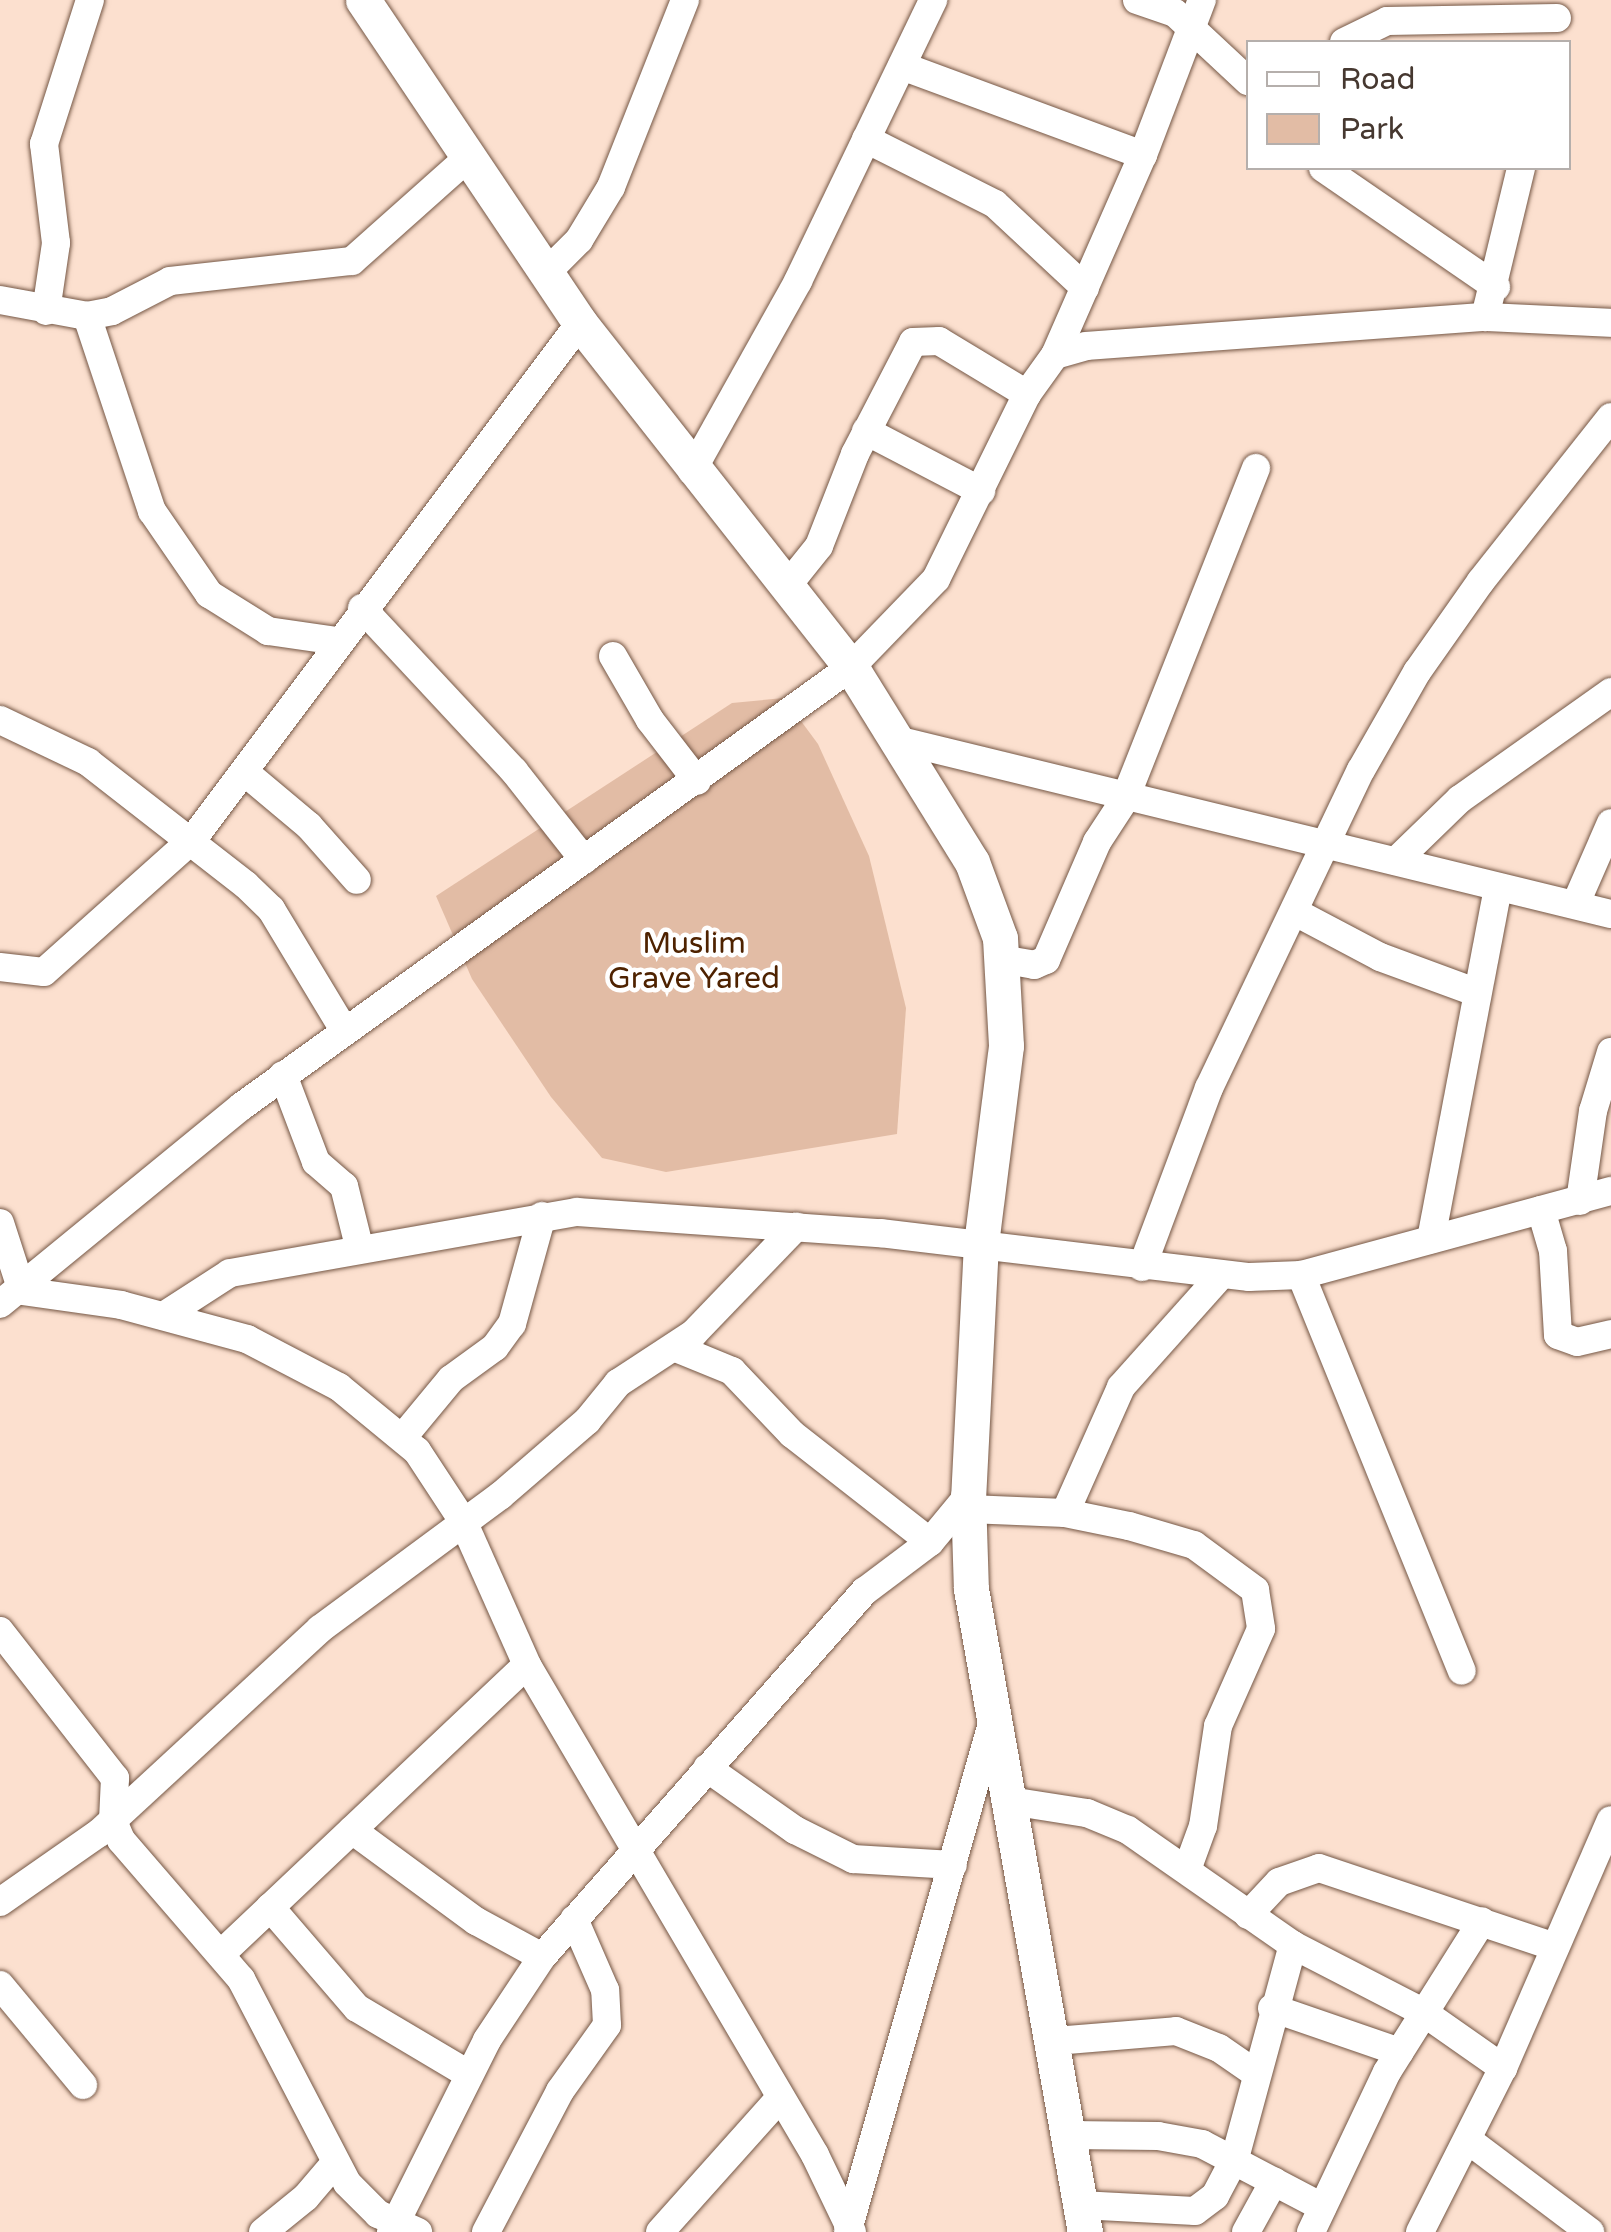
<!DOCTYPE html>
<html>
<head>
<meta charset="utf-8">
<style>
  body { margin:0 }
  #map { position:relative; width:1611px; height:2232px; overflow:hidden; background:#fce0cf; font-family:"Varela Round",sans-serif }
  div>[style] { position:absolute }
  .green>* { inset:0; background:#e2bca5 }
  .roads { filter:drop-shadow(0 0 2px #755745) drop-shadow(0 0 2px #755745) }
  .minor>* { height:28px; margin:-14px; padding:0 14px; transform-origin:14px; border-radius:14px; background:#fff }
  .major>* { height:35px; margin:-17.5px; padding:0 17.5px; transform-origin:17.5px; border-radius:17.5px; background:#fff }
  span { translate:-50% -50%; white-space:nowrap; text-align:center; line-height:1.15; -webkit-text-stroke:9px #fff; paint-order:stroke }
  .park-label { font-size:30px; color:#4e2200 }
  .legend { position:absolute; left:1246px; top:40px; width:325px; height:130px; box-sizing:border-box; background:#fff; border:2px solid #b5afac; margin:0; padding:12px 18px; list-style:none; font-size:30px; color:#463830 }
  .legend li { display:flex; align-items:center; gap:20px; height:50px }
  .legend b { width:50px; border:2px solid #b5afac }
</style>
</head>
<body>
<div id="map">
  <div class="green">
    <i style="clip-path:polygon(784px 698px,818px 744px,869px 856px,906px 1008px,897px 1134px,666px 1172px,602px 1158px,551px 1097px,472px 979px,436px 896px,732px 703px)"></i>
  </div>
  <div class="roads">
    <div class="minor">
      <i style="left:1137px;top:0;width:40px;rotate:18.9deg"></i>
      <i style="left:1175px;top:13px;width:100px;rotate:43deg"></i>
      <i style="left:1344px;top:42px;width:48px;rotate:-26deg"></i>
      <i style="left:1387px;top:21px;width:170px;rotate:-1deg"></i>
      <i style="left:902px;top:66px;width:257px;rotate:20.3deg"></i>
      <i style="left:866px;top:139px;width:144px;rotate:26.7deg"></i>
      <i style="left:995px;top:204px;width:123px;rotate:43deg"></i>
      <i style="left:1323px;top:168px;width:210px;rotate:34.5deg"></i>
      <i style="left:548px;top:271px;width:44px;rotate:-45deg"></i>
      <i style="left:579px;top:240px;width:62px;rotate:-58.9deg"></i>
      <i style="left:611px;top:187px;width:201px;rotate:-68.4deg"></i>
      <i style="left:0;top:300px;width:88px;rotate:10.4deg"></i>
      <i style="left:87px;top:316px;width:25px;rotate:-11deg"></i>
      <i style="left:112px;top:311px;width:65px;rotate:-27.3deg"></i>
      <i style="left:170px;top:281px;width:183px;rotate:-6.3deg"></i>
      <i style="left:352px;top:261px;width:159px;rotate:-41.7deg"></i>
      <i style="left:46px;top:311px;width:69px;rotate:-81.6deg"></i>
      <i style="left:56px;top:243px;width:100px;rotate:-96.9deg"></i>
      <i style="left:44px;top:144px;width:151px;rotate:-72.3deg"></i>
      <i style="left:87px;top:316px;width:206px;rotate:71.6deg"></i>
      <i style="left:152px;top:511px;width:101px;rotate:55.5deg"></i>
      <i style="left:209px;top:594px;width:70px;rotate:32.1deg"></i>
      <i style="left:268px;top:631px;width:70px;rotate:8.2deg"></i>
      <i style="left:1485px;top:317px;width:126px;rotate:2.7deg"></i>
      <i style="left:1055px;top:355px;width:219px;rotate:-66.3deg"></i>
      <i style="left:1143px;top:155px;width:166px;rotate:-69.2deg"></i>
      <i style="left:866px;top:431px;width:130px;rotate:27.6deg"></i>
      <i style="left:692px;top:471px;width:218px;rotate:-60.8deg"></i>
      <i style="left:798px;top:281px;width:312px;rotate:-64.3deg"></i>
      <i style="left:787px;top:586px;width:51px;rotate:-51.3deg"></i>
      <i style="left:819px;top:546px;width:99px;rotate:-68.6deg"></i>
      <i style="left:855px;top:454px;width:126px;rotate:-62.6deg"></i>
      <i style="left:913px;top:342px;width:26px;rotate:-2deg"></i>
      <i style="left:939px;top:341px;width:103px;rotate:31.1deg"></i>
      <i style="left:362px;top:608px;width:223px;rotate:47deg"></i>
      <i style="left:514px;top:771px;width:113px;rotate:51.8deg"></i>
      <i style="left:613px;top:656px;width:74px;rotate:60deg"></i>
      <i style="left:650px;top:720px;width:77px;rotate:52.4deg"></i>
      <i style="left:0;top:720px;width:98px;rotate:25.5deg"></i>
      <i style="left:88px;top:762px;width:200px;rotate:37.9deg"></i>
      <i style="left:246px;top:885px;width:35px;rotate:44deg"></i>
      <i style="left:271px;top:909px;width:141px;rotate:58.9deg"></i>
      <i style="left:897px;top:740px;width:735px;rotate:13.7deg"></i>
      <i style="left:247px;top:774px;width:81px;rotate:40deg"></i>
      <i style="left:309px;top:826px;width:72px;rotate:48.4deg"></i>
      <i style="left:1396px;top:861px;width:89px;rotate:-44.1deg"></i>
      <i style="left:1460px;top:799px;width:185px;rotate:-35.3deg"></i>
      <i style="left:1576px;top:903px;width:87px;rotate:-66.4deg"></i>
      <i style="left:1295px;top:912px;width:96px;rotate:27.9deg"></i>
      <i style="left:1380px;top:957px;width:101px;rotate:20.2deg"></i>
      <i style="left:1001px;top:959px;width:34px;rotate:10deg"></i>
      <i style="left:1034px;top:965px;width:13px;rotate:-23deg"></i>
      <i style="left:1046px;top:960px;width:129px;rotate:-66.6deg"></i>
      <i style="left:1097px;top:842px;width:51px;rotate:-56.9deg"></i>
      <i style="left:1125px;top:799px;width:356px;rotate:-68.4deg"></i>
      <i style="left:0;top:967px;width:44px;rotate:6.5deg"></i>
      <i style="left:44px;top:972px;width:200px;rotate:-41.8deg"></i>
      <i style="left:193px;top:839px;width:645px;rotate:-53.13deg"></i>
      <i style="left:283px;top:1075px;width:93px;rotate:69.2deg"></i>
      <i style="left:316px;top:1162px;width:37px;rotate:41deg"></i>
      <i style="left:344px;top:1186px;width:62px;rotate:76deg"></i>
      <i style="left:1580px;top:1201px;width:91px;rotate:-81.8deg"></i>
      <i style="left:1593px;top:1111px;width:62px;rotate:-73deg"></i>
      <i style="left:1541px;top:1210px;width:43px;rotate:73.7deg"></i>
      <i style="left:1553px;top:1251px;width:84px;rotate:86.6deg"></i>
      <i style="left:1558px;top:1335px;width:20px;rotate:20deg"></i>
      <i style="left:1577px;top:1342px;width:35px;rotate:-13deg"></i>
      <i style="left:0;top:1223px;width:71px;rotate:72.1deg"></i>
      <i style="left:22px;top:1291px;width:100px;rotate:8deg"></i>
      <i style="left:121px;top:1305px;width:131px;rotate:15.1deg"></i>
      <i style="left:247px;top:1339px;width:104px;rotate:27.6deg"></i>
      <i style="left:339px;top:1387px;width:101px;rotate:39.4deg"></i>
      <i style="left:417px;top:1451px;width:84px;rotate:56.7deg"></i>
      <i style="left:463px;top:1521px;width:158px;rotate:66deg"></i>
      <i style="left:527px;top:1665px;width:568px;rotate:59.55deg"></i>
      <i style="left:815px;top:2155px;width:85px;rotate:64.3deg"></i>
      <i style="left:1431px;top:1239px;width:358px;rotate:-79.2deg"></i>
      <i style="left:1142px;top:1267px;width:191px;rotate:-69.5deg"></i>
      <i style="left:1209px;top:1088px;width:352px;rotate:-64.5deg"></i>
      <i style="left:1361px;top:770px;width:113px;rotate:-60.3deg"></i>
      <i style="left:1417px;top:672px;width:111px;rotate:-54.9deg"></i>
      <i style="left:1481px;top:581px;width:209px;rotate:-51.6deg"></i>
      <i style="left:1301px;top:1275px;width:427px;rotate:67.9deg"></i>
      <i style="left:0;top:1304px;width:313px;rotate:-39.3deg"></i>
      <i style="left:242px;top:1106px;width:751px;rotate:-35.79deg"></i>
      <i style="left:851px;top:667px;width:122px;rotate:-46deg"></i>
      <i style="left:936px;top:579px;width:206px;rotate:-63.8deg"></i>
      <i style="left:1027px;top:394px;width:48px;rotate:-54.3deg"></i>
      <i style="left:1055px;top:355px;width:32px;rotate:-16deg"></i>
      <i style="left:1086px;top:346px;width:400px;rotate:-4.2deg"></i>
      <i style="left:1485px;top:317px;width:153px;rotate:-76.4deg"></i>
      <i style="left:165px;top:1315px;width:77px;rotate:-32.9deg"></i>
      <i style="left:230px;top:1273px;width:352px;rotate:-10deg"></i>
      <i style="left:577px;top:1212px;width:304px;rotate:4deg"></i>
      <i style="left:880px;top:1233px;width:372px;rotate:6.8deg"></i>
      <i style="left:1249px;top:1277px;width:52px;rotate:-2.2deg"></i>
      <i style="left:1301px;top:1275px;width:321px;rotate:-15.2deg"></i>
      <i style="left:676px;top:1348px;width:61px;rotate:22.3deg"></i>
      <i style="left:732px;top:1371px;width:87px;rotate:46.4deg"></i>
      <i style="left:792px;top:1434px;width:175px;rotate:38deg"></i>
      <i style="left:930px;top:1542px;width:60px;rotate:-50.4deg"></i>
      <i style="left:403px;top:1437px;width:75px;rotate:-50.4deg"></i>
      <i style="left:451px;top:1379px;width:54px;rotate:-36deg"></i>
      <i style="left:495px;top:1347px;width:29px;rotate:-54deg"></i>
      <i style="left:512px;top:1324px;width:112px;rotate:-74.5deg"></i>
      <i style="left:969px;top:1509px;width:96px;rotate:2.4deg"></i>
      <i style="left:1065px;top:1513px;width:65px;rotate:11.5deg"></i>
      <i style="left:1129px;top:1526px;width:68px;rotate:16.3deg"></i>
      <i style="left:1194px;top:1545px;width:76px;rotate:36.4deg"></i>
      <i style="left:1255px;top:1590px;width:39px;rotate:81deg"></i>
      <i style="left:1261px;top:1629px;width:106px;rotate:113.9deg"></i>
      <i style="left:1218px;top:1726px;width:101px;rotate:98.5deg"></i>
      <i style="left:1203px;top:1826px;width:44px;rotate:110.1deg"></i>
      <i style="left:1065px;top:1513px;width:138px;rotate:-66deg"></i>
      <i style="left:1121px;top:1387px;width:150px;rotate:-48.2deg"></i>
      <i style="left:0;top:1631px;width:187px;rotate:52deg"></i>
      <i style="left:115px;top:1778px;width:43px;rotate:92.7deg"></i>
      <i style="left:113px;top:1821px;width:21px;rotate:67deg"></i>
      <i style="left:121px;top:1840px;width:184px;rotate:49.2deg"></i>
      <i style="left:241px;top:1979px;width:230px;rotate:62.5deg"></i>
      <i style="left:347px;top:2183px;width:44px;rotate:45deg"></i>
      <i style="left:378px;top:2214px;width:44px;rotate:24.2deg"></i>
      <i style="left:707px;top:1768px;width:108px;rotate:35.2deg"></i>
      <i style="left:795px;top:1830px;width:65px;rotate:26.6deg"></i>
      <i style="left:853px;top:1859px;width:100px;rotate:3.4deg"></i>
      <i style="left:1010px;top:1801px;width:78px;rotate:8.9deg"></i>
      <i style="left:1087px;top:1813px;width:44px;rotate:22.5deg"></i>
      <i style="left:1128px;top:1830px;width:201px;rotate:34.9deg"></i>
      <i style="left:1293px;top:1945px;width:146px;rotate:27.3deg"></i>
      <i style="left:1423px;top:2012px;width:98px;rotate:35deg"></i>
      <i style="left:352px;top:1830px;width:154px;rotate:36.3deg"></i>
      <i style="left:476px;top:1921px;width:75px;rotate:28.6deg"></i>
      <i style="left:0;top:1902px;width:121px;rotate:-34.9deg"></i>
      <i style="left:99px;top:1833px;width:301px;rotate:-42.7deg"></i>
      <i style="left:320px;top:1629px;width:224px;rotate:-36.5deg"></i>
      <i style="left:500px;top:1496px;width:115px;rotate:-40.8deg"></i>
      <i style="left:587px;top:1421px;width:49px;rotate:-50.8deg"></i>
      <i style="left:618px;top:1383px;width:90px;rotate:-33.2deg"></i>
      <i style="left:693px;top:1334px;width:149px;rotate:-46.1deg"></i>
      <i style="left:270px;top:1907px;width:133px;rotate:49.3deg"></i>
      <i style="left:357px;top:2008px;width:129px;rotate:30.7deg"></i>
      <i style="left:1248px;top:1915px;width:45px;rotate:-46.8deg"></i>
      <i style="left:1279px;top:1882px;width:42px;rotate:-19.3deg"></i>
      <i style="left:1319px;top:1868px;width:249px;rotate:18.5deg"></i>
      <i style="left:222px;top:1953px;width:419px;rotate:-43.4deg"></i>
      <i style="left:0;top:1985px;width:130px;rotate:50.3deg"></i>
      <i style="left:1272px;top:2008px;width:135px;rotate:19deg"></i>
      <i style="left:1055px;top:2041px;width:121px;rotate:-4.7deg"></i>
      <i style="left:1176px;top:2031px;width:46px;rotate:21.6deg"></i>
      <i style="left:1219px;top:2048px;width:44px;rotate:34.8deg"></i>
      <i style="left:1069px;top:2135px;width:89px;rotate:0.6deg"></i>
      <i style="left:1158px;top:2136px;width:45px;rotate:10.3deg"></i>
      <i style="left:1202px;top:2144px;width:136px;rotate:27.7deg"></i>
      <i style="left:1468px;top:2140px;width:153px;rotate:37deg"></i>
      <i style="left:1080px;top:2205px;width:115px;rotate:3deg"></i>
      <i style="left:1195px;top:2211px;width:25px;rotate:-37deg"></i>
      <i style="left:1215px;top:2196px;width:43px;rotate:-62.2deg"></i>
      <i style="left:1235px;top:2158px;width:221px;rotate:-74.8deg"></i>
      <i style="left:848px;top:2230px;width:523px;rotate:-74.13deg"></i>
      <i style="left:263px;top:2232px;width:55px;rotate:-39.1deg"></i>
      <i style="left:306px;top:2197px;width:45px;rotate:-49.5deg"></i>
      <i style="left:391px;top:2232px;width:215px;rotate:-63.4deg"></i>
      <i style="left:487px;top:2040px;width:100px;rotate:-56.5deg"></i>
      <i style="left:542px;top:1957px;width:488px;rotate:-48.6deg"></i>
      <i style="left:865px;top:1591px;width:81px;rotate:-37deg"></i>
      <i style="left:486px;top:2232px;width:159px;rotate:-62.3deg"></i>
      <i style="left:560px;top:2091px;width:81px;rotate:-54.5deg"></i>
      <i style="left:607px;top:2025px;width:35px;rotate:-93deg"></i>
      <i style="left:605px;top:1990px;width:77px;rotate:-113.6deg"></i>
      <i style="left:660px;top:2232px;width:180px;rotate:-48.2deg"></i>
      <i style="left:1246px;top:2232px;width:58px;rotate:-61.2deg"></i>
      <i style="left:1311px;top:2232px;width:177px;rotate:-64.6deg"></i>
      <i style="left:1387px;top:2072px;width:178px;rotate:-57.8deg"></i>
      <i style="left:1420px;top:2232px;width:184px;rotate:-63.2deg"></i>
      <i style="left:1503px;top:2068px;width:270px;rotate:-66.5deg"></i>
    </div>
    <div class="major">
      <i style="left:363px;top:0;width:389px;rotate:56.1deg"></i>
      <i style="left:580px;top:323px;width:438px;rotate:51.8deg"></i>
      <i style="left:851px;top:667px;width:229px;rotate:58.2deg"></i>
      <i style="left:972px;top:862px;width:81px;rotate:69.8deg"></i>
      <i style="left:1000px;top:938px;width:108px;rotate:86.8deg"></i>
      <i style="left:1006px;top:1046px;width:199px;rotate:97.2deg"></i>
      <i style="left:981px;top:1243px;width:253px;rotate:92.9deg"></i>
      <i style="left:968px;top:1496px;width:93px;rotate:88.2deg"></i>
      <i style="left:971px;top:1589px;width:653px;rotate:79.95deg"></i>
    </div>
  </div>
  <div class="park-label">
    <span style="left:694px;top:961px">Muslim<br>Grave Yared</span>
  </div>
  <ul class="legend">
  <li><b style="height:12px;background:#fff"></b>Road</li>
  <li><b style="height:28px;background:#e2bca5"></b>Park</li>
  </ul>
</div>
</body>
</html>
